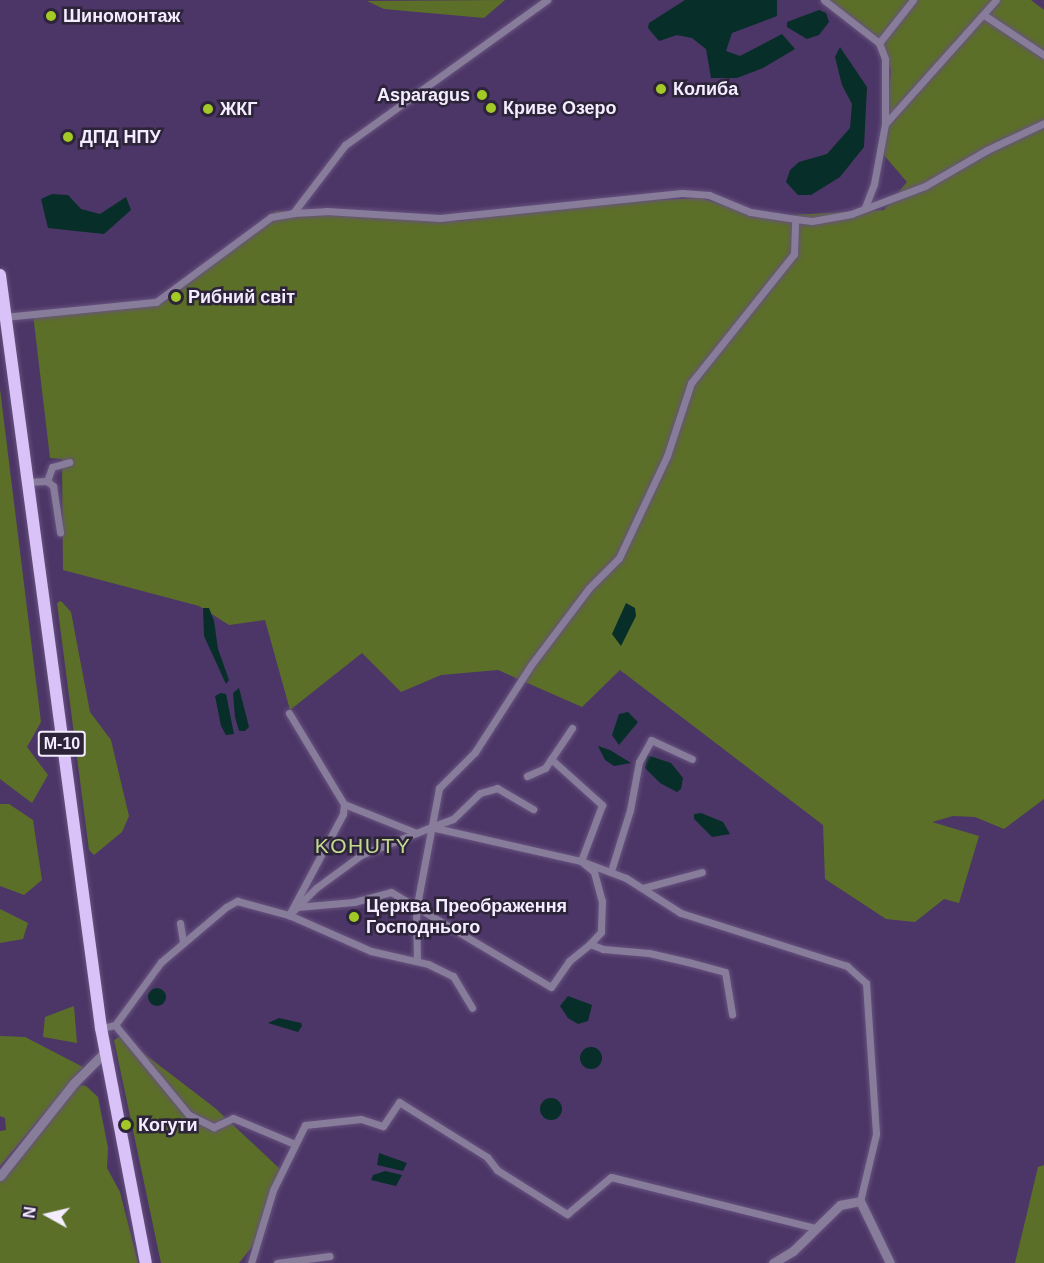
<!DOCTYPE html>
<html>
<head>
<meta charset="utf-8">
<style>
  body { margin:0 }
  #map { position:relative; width:1044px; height:1263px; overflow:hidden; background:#4c3667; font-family:Arial,sans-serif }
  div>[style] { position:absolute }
  .green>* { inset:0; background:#5c6f28 }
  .water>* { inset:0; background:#072e29 }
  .round { border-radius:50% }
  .roads { filter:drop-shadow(0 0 2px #67537f) drop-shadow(0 0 2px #67537f) }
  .minor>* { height:7px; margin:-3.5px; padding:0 3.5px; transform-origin:3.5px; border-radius:3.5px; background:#887c9b }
  .tertiary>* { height:9px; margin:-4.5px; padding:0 4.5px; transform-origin:4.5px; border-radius:4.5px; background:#887c9b }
  .trunk>* { height:12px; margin:-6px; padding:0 6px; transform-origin:6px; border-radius:6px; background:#d8c2f8 }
  .dots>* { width:16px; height:16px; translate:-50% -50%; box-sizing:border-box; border:3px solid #2d243a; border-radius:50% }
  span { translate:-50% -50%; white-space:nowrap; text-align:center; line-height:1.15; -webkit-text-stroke:5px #2d243a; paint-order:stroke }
  .shield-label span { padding:2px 4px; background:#2d243a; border:2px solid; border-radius:4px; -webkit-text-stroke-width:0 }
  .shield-label { font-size:16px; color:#f3edff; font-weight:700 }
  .poi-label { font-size:18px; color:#f3edff; font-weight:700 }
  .left { translate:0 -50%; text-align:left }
  .right { translate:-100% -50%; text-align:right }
  .quarter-label { font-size:21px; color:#c3db91; letter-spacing:1.5px }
  .north { position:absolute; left:18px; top:1185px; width:60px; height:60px; -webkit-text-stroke:4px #2d243a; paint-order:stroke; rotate:278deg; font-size:16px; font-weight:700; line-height:24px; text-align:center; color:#f3edff }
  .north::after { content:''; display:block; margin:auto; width:21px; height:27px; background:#f3edff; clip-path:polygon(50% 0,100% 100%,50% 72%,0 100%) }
</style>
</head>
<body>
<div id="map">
  <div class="green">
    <i style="clip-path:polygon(505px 0,484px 18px,384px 9px,367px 1px)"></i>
    <i style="clip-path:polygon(827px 0,1031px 0,1044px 10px,1044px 799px,1004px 829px,975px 817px,953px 816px,932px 822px,979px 836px,959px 903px,944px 899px,915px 922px,886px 919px,825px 879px,823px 825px,620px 670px,582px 707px,498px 670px,441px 675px,401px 692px,362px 653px,290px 710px,265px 620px,229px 625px,199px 606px,63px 570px,62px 459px,50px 458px,33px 314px,163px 301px,276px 211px,458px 221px,599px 203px,700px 198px,739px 209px,752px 217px,884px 210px,907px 182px,883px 154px,891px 70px,879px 39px)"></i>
    <i style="clip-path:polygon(0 389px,41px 722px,27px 747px,48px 775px,32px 803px,0 779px)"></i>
    <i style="clip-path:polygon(61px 601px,71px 612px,90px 712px,111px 740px,129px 816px,122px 832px,94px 855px,89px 850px,57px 603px)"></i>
    <i style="clip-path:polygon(0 804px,9px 804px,33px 820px,42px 880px,24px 895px,0 886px)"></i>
    <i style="clip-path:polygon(0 909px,28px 923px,23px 939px,0 943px)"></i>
    <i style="clip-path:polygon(74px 1006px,77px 1043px,43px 1037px,45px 1017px)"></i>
    <i style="clip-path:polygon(0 1036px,25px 1037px,83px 1067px,0 1166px,0 1131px,6px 1130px,5px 1118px,0 1116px)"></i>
    <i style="clip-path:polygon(121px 1036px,215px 1108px,280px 1169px,259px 1238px,239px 1263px,161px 1263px,114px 1040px)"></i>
    <i style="clip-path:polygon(78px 1085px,86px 1086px,98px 1097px,108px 1148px,107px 1168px,120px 1192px,138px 1263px,0 1263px,0 1178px)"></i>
    <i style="clip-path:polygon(1044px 1165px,1044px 1263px,1015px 1263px,1038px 1167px)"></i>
  </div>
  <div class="water">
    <i style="clip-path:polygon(685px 0,777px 0,777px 16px,732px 33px,726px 51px,740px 56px,782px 34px,795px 49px,763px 68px,737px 78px,711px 78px,706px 49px,692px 38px,677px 35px,659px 41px,648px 28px,649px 23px)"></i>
    <i style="clip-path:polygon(819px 10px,826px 13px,829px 22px,819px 35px,807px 39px,787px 27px,787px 22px)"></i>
    <i style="clip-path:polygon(840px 47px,867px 87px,864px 147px,840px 177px,811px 195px,798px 195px,786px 182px,790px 170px,799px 162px,827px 154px,850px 128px,852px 104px,842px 85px,835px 57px)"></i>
    <i style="clip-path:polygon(52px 194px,68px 195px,81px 209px,100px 214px,126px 197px,131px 210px,104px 234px,48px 228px,41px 199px)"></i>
    <i style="clip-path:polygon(626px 603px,635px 608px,636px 616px,621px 646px,612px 634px)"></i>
    <i style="clip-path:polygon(203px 608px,209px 608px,214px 621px,218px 649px,229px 680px,226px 684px,204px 636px)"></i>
    <i style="clip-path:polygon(239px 688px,249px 727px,245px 731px,239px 731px,235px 717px,233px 693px)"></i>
    <i style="clip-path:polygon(221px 693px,226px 694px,234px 734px,226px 735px,221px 726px,215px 696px)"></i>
    <i style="clip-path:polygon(628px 712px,638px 722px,619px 745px,612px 735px,619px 714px)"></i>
    <i style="clip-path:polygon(598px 746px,610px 750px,631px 763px,614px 766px,605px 760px)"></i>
    <i style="clip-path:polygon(647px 755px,671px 763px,683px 778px,681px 789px,677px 792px,660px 783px,645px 768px)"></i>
    <i style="clip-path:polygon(701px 813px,723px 822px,730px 834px,712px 837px,694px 819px,694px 814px)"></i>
    <i class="round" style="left:148px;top:988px;width:18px;height:18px"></i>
    <i style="clip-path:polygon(568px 996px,592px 1005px,588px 1021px,578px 1024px,568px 1018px,560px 1006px)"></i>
    <i style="clip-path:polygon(279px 1018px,301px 1023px,302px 1026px,298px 1032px,268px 1023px)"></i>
    <i class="round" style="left:580px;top:1047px;width:22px;height:22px"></i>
    <i class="round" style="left:540px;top:1098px;width:22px;height:22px"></i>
    <i style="clip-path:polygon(379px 1153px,407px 1163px,403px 1171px,377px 1165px)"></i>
    <i style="clip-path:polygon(385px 1171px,402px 1175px,396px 1186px,371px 1180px,373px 1175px)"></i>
  </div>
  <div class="roads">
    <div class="minor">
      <i style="left:824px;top:0;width:70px;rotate:38deg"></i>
      <i style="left:879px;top:43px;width:17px;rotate:69deg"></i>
      <i style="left:885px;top:59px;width:65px;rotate:90deg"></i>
      <i style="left:885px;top:124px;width:61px;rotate:100.4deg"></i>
      <i style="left:874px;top:184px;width:26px;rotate:111deg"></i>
      <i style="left:984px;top:15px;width:72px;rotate:33.7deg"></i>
      <i style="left:879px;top:43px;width:55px;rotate:-51.7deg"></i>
      <i style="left:885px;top:124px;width:166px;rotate:-48.2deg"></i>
      <i style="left:293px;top:213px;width:86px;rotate:-52.6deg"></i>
      <i style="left:345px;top:145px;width:249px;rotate:-35.7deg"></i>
      <i style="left:5px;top:317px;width:152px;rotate:-5.7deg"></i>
      <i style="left:156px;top:302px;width:143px;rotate:-36.5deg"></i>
      <i style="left:271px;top:217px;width:22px;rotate:-10deg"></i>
      <i style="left:293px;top:213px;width:33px;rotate:-3deg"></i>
      <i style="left:326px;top:211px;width:114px;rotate:3.5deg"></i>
      <i style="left:440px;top:218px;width:243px;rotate:-5.9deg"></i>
      <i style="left:682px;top:193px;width:27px;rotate:4deg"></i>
      <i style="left:709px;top:195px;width:44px;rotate:22.5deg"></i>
      <i style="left:750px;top:212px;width:46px;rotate:8.8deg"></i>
      <i style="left:795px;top:219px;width:17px;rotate:7deg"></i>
      <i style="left:812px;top:221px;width:40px;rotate:-10deg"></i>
      <i style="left:851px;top:214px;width:79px;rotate:-20.7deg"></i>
      <i style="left:925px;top:186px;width:72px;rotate:-30.1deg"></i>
      <i style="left:987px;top:150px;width:63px;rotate:-25.3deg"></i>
      <i style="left:47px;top:481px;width:8px;rotate:40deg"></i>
      <i style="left:53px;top:486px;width:47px;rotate:81.3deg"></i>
      <i style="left:26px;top:482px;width:21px;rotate:-3deg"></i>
      <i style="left:47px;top:481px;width:15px;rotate:-70deg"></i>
      <i style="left:52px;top:467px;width:18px;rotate:-16deg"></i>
      <i style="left:289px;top:713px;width:106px;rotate:58.9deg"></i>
      <i style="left:344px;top:804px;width:10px;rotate:96deg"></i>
      <i style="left:343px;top:814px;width:115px;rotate:118.1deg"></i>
      <i style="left:289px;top:915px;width:90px;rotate:23.7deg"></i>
      <i style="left:371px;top:951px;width:58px;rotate:12.8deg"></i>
      <i style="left:428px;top:964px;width:28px;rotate:26deg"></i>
      <i style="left:453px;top:976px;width:37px;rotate:59deg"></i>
      <i style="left:572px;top:728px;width:37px;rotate:124deg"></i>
      <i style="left:551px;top:759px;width:69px;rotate:42deg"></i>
      <i style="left:602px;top:805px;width:60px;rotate:110.6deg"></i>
      <i style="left:581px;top:861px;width:17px;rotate:40deg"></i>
      <i style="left:594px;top:872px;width:30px;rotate:75deg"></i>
      <i style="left:602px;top:901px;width:31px;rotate:92deg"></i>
      <i style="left:601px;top:932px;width:16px;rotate:133deg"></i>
      <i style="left:527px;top:776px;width:20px;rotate:-24deg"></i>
      <i style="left:545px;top:768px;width:11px;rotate:-56deg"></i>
      <i style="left:344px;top:804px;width:78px;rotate:21.9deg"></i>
      <i style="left:431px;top:827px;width:23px;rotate:-20deg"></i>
      <i style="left:453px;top:819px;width:37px;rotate:-44deg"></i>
      <i style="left:480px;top:793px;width:18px;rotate:-16deg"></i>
      <i style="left:497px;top:788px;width:42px;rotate:30.3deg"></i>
      <i style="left:611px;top:871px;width:64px;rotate:-72.7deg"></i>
      <i style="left:630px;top:810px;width:49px;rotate:-79.4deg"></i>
      <i style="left:639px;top:762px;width:25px;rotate:-61deg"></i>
      <i style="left:651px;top:740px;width:45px;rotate:24.9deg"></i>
      <i style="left:643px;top:888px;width:61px;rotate:-15.2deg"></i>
      <i style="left:297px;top:907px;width:57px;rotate:-5deg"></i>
      <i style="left:354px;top:902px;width:38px;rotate:-15deg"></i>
      <i style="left:391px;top:892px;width:186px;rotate:30.7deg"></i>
      <i style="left:551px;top:987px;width:32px;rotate:-55deg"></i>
      <i style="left:569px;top:961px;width:27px;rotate:-39deg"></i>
      <i style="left:590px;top:944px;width:14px;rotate:21deg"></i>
      <i style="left:603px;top:949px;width:46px;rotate:5deg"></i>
      <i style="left:649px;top:953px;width:40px;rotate:13deg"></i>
      <i style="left:688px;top:962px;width:38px;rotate:15deg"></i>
      <i style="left:725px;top:972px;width:43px;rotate:80.5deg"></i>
      <i style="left:180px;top:923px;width:20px;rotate:81deg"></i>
      <i style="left:417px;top:961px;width:51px;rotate:-91.1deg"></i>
      <i style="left:416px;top:910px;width:124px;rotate:-79.3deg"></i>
      <i style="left:439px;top:788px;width:51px;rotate:-45deg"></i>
      <i style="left:475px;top:752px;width:103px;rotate:-57.2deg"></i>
      <i style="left:531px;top:665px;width:96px;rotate:-53deg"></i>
      <i style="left:589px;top:588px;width:42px;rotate:-45deg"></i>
      <i style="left:619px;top:558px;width:113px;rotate:-64.8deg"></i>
      <i style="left:667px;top:456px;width:77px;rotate:-71.8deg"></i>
      <i style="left:691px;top:383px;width:165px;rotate:-51.4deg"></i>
      <i style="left:794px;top:254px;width:35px;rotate:-88deg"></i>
      <i style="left:115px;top:1025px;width:117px;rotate:50.6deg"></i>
      <i style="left:189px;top:1115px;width:28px;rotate:26deg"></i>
      <i style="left:214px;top:1127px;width:21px;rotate:-25deg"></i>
      <i style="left:233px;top:1118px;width:67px;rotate:22.8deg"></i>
      <i style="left:101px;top:1028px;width:14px;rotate:-12deg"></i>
      <i style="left:115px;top:1025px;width:78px;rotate:-53.9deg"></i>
      <i style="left:161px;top:962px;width:85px;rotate:-40.2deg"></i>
      <i style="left:226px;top:907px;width:13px;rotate:-29deg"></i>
      <i style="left:237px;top:901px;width:54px;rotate:15.1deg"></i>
      <i style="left:289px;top:915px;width:38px;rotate:-45deg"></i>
      <i style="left:316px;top:888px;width:56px;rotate:-36.3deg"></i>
      <i style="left:361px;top:855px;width:75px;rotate:-21.8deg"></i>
      <i style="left:431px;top:827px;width:154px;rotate:12.8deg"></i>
      <i style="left:581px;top:861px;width:48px;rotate:20.7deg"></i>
      <i style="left:626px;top:878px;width:65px;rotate:32.5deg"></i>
      <i style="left:681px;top:913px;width:174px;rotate:17.7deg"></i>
      <i style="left:847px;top:966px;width:25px;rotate:42deg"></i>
      <i style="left:866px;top:983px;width:151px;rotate:86.2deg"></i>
      <i style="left:876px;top:1134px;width:69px;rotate:103.4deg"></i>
      <i style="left:251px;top:1263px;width:76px;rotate:-73.2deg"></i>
      <i style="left:273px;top:1190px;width:72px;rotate:-63.8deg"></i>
      <i style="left:305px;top:1125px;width:56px;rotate:-6.1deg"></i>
      <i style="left:361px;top:1119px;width:23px;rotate:18deg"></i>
      <i style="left:383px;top:1126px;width:29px;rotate:-56deg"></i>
      <i style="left:399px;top:1102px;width:104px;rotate:32deg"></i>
      <i style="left:487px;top:1157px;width:16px;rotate:52deg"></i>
      <i style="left:497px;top:1170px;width:83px;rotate:32.2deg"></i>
      <i style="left:567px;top:1214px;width:57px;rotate:-40.1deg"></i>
      <i style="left:611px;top:1177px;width:210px;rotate:14deg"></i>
      <i style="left:277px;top:1263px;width:53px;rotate:-7.5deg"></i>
    </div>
    <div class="tertiary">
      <i style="left:0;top:1176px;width:119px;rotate:-51.5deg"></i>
      <i style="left:74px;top:1083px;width:42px;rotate:-45deg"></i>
      <i style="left:773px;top:1263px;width:23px;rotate:-31deg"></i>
      <i style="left:793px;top:1251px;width:66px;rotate:-44.4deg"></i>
      <i style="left:840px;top:1205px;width:20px;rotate:-11deg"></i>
      <i style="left:860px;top:1201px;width:69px;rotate:64.2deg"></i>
    </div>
    <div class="trunk">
      <i style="left:0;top:275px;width:760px;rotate:82.36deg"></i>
      <i style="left:101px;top:1028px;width:239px;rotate:79.2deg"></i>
    </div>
  </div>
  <div class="dots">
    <i style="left:51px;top:16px;background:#a3c927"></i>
    <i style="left:661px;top:89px;background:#a3c927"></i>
    <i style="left:482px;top:95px;background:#a3c927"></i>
    <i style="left:491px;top:108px;background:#a3c927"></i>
    <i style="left:208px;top:109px;background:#a3c927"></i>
    <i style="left:68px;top:137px;background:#a3c927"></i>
    <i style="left:176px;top:297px;background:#a3c927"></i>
    <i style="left:354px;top:917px;background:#a3c927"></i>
    <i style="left:126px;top:1125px;background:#a3c927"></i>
  </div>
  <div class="shield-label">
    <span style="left:62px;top:744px">М-10</span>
  </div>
  <div class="poi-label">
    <span class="left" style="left:63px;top:16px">Шиномонтаж</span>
    <span class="left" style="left:673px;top:89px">Колиба</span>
    <span class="right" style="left:470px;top:95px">Asparagus</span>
    <span class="left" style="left:503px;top:108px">Криве Озеро</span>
    <span class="left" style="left:220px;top:109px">ЖКГ</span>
    <span class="left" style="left:80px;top:137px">ДПД НПУ</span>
    <span class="left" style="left:188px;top:297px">Рибний світ</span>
    <span class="left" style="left:366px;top:917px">Церква Преображення<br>Господнього</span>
    <span class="left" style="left:138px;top:1125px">Когути</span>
  </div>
  <div class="quarter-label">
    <span style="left:363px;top:846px">KOHUTY</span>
  </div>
  <div class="north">N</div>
</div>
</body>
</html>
